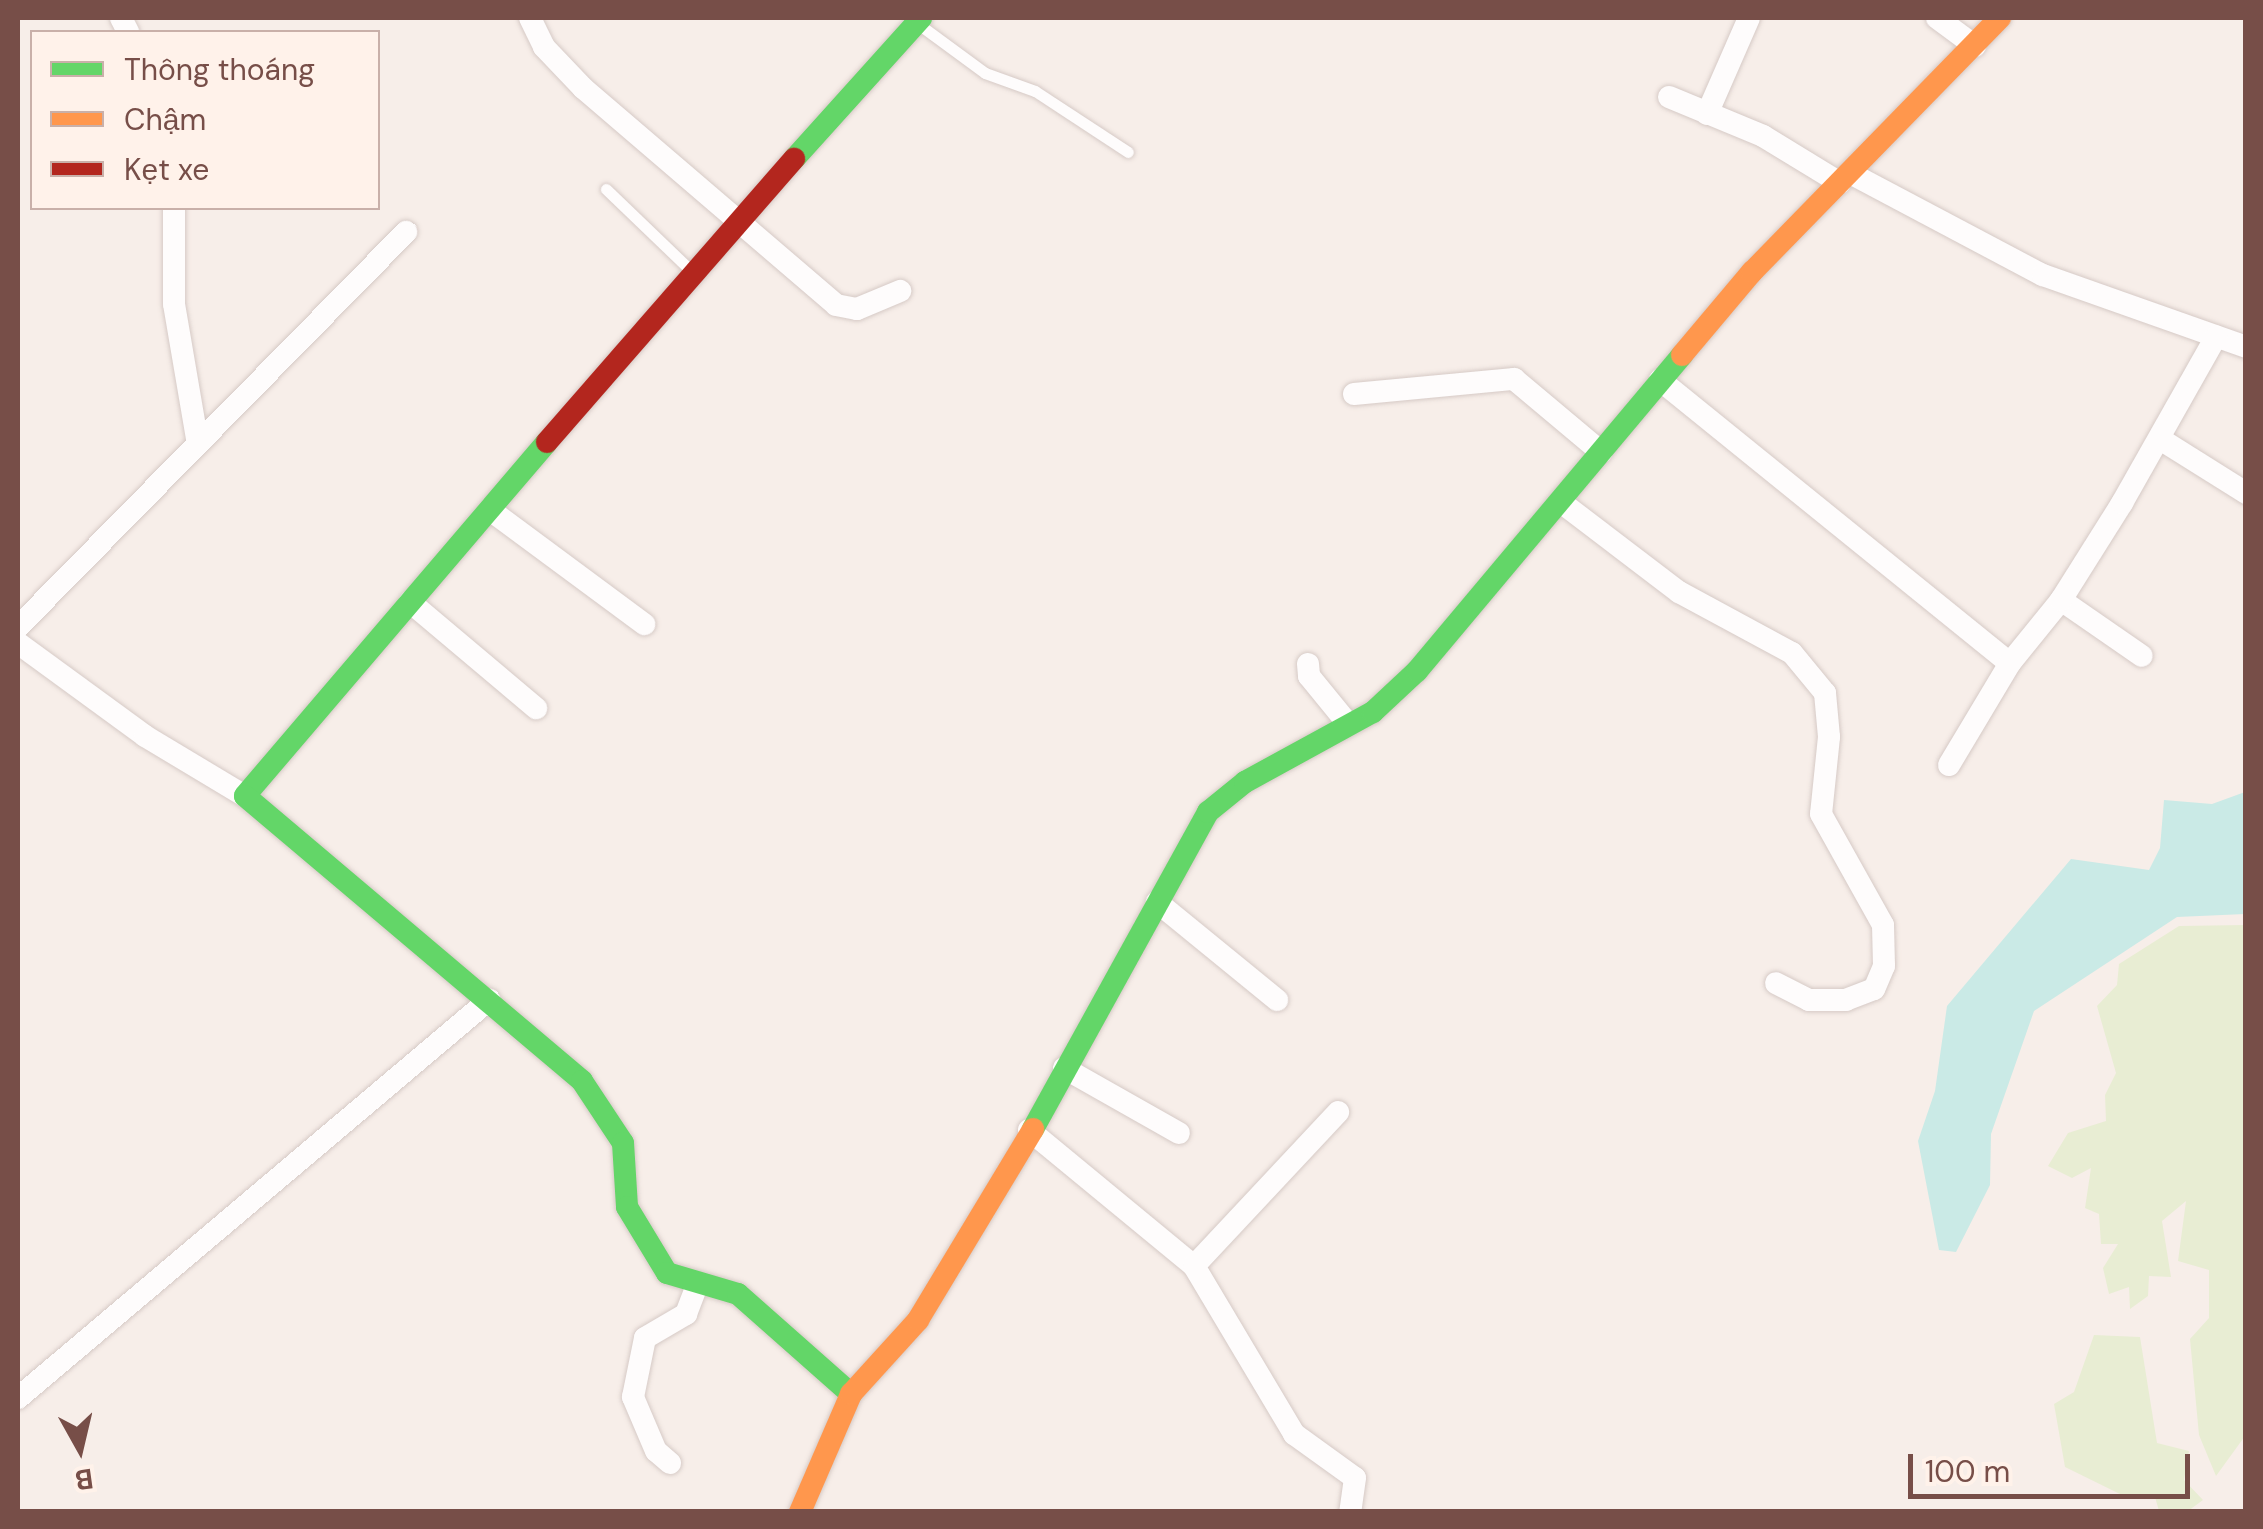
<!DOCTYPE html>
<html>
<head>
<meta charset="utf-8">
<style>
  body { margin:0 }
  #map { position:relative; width:2263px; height:1529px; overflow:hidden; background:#f7eee9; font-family:"DM Sans",sans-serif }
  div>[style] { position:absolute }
  .green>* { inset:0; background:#e8edd3 }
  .water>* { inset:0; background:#caeae6 }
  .roads { filter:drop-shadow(0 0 2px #d6cac6) drop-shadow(0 0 2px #d6cac6) }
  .lane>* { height:11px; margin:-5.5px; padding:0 5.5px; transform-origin:5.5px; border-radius:5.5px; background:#fefcfc }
  .street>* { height:22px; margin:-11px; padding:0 11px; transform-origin:11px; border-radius:11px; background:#fefcfc }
  .fast>* { height:22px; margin:-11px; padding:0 11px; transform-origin:11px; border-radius:11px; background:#63d668 }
  .slow>* { height:22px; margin:-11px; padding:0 11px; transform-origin:11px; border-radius:11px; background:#ff974d }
  .jam>* { height:22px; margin:-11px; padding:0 11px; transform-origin:11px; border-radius:11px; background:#b3261e }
  span { translate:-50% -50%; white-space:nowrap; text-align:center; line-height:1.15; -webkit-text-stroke:10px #fff2ea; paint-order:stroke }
  .frame { position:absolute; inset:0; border:20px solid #774e48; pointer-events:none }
  .legend { position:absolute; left:30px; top:30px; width:350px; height:180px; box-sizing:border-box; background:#fff2ea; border:2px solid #c9b0a9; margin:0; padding:12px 18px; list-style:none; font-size:30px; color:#774e48 }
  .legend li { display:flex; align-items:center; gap:20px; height:50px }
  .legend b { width:50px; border:2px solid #c9b0a9 }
  .north { position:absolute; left:30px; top:1399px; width:100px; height:100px; -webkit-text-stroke:8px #fff2ea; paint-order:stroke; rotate:172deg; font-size:28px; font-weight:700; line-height:40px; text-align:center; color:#774e48 }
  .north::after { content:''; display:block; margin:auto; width:35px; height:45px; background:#774e48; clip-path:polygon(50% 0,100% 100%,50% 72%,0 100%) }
  .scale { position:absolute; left:1908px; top:1454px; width:282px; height:45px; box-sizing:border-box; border:5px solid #774e48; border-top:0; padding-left:12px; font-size:30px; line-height:35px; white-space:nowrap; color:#774e48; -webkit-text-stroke:8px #fff2ea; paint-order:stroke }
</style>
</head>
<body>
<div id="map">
  <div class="green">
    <i style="clip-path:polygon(2245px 925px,2245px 1436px,2216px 1476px,2199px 1435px,2190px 1339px,2209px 1318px,2209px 1270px,2178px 1261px,2186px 1201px,2162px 1221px,2171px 1277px,2149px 1276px,2148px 1296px,2130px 1309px,2129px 1287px,2109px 1294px,2103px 1268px,2118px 1244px,2101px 1244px,2099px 1214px,2085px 1208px,2091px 1168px,2072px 1178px,2048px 1166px,2068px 1133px,2106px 1121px,2105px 1095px,2116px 1073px,2097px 1006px,2117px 985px,2119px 964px,2179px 926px)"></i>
    <i style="clip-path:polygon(2094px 1335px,2140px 1337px,2157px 1443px,2189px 1451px,2184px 1480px,2203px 1500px,2188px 1511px,2159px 1511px,2155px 1497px,2124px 1496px,2065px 1467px,2054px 1404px,2074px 1392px)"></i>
  </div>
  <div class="water">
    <i style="clip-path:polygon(2245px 792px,2245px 914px,2177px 917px,2034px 1011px,1991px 1134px,1990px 1185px,1956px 1252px,1939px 1250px,1918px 1141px,1935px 1091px,1947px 1006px,2071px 859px,2149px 870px,2160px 848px,2164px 800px,2212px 804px)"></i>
  </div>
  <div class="roads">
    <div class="lane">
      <i style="left:917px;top:23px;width:84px;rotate:36.3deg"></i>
      <i style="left:985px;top:73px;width:53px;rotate:19.8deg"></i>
      <i style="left:1035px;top:91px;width:111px;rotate:33.3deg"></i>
      <i style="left:606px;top:189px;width:115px;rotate:43.9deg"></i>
    </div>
    <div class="street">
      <i style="left:121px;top:18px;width:16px;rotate:63deg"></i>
      <i style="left:530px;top:18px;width:32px;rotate:64deg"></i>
      <i style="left:544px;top:47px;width:57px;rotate:46.4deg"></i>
      <i style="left:583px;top:88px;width:333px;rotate:40.6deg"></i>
      <i style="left:836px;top:305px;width:21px;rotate:11deg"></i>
      <i style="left:857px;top:309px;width:47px;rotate:-22.7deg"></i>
      <i style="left:1937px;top:18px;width:47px;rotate:36.4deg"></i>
      <i style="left:1669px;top:97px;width:102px;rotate:22.5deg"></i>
      <i style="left:1763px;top:136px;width:90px;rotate:31.4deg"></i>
      <i style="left:1707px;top:114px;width:105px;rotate:-66.4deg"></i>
      <i style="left:1850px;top:173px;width:218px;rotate:27.9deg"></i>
      <i style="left:2043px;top:275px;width:215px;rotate:19.5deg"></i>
      <i style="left:174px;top:208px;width:96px;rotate:90deg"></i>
      <i style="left:174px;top:304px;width:136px;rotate:80.3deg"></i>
      <i style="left:1660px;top:380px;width:450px;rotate:39deg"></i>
      <i style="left:1354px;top:394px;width:161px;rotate:-5.4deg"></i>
      <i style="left:1514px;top:379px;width:114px;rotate:40deg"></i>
      <i style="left:2160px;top:439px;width:102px;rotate:32.1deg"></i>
      <i style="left:1562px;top:503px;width:147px;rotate:37.3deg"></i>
      <i style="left:1679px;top:592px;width:128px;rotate:28.4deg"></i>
      <i style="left:1792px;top:653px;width:52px;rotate:50.5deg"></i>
      <i style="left:1825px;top:693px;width:44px;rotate:84.8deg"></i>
      <i style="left:1829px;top:737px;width:77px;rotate:95.9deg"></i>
      <i style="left:1821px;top:814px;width:127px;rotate:60.8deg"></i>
      <i style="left:1883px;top:925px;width:41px;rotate:88.6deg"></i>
      <i style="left:1884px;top:966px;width:25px;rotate:113deg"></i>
      <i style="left:1874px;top:989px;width:30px;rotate:159deg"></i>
      <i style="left:1846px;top:1000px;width:37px;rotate:180deg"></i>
      <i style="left:1809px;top:1000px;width:37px;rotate:-153deg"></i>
      <i style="left:490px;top:510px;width:192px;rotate:36.5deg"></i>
      <i style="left:2061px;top:600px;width:98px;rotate:34.7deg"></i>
      <i style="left:410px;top:602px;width:165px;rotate:40.1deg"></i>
      <i style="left:18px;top:627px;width:554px;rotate:-45.51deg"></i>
      <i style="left:18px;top:643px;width:157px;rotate:36.2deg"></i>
      <i style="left:145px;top:736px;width:117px;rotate:31deg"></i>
      <i style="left:1308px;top:664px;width:12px;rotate:85deg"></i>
      <i style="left:1309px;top:676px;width:63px;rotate:50.8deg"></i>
      <i style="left:1949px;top:765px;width:119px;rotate:-59.1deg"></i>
      <i style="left:2010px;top:663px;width:81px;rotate:-51deg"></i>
      <i style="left:2061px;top:600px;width:115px;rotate:-57.8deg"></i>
      <i style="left:2122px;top:503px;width:191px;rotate:-60.5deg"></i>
      <i style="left:1157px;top:902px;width:155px;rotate:39.2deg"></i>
      <i style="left:1064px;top:1068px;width:132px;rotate:29.5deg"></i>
      <i style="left:1029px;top:1130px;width:214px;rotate:39.5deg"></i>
      <i style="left:1194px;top:1266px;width:196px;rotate:59.2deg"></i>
      <i style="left:1294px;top:1434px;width:75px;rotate:35.8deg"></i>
      <i style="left:1355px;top:1478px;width:34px;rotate:98deg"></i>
      <i style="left:1194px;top:1266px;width:211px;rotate:-46.9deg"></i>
      <i style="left:18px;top:1398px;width:617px;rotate:-40.2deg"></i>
      <i style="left:670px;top:1463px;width:18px;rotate:-139deg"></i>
      <i style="left:656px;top:1451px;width:59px;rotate:-113.1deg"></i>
      <i style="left:633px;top:1397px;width:60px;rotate:-78.5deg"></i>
      <i style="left:645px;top:1338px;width:48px;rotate:-30.3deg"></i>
      <i style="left:686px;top:1314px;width:31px;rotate:-69deg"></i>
    </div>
    <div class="fast">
      <i style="left:794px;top:159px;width:190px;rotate:-48deg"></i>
      <i style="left:547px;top:442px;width:465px;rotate:130.5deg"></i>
      <i style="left:245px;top:796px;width:441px;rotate:40.2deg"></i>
      <i style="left:582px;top:1081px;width:74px;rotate:56.5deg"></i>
      <i style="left:623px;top:1143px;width:64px;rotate:86.4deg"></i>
      <i style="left:627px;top:1207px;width:77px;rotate:58.8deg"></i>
      <i style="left:667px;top:1273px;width:74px;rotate:16.5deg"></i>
      <i style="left:738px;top:1294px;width:151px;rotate:41.5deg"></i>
      <i style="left:1033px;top:1129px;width:362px;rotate:-61.1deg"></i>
      <i style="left:1208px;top:812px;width:48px;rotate:-39deg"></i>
      <i style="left:1245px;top:782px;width:146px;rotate:-28.7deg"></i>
      <i style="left:1373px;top:712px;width:60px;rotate:-43deg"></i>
      <i style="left:1417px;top:671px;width:412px;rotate:-50deg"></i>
    </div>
    <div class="slow">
      <i style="left:1682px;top:355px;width:109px;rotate:-49.9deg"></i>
      <i style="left:1752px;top:272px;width:355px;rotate:-45.7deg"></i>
      <i style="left:800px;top:1512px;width:129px;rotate:-66.6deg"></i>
      <i style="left:851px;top:1394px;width:100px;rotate:-47.8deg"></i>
      <i style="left:918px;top:1320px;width:223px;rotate:-58.9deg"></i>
    </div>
    <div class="jam">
      <i style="left:547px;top:442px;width:376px;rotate:-48.9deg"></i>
    </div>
  </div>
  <div class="frame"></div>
  <ul class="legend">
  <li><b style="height:12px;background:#63d668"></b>Thông thoáng</li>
  <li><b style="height:12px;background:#ff974d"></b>Chậm</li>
  <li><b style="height:12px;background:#b3261e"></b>Kẹt xe</li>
  </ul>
  <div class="north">B</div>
  <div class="scale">100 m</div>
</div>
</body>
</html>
